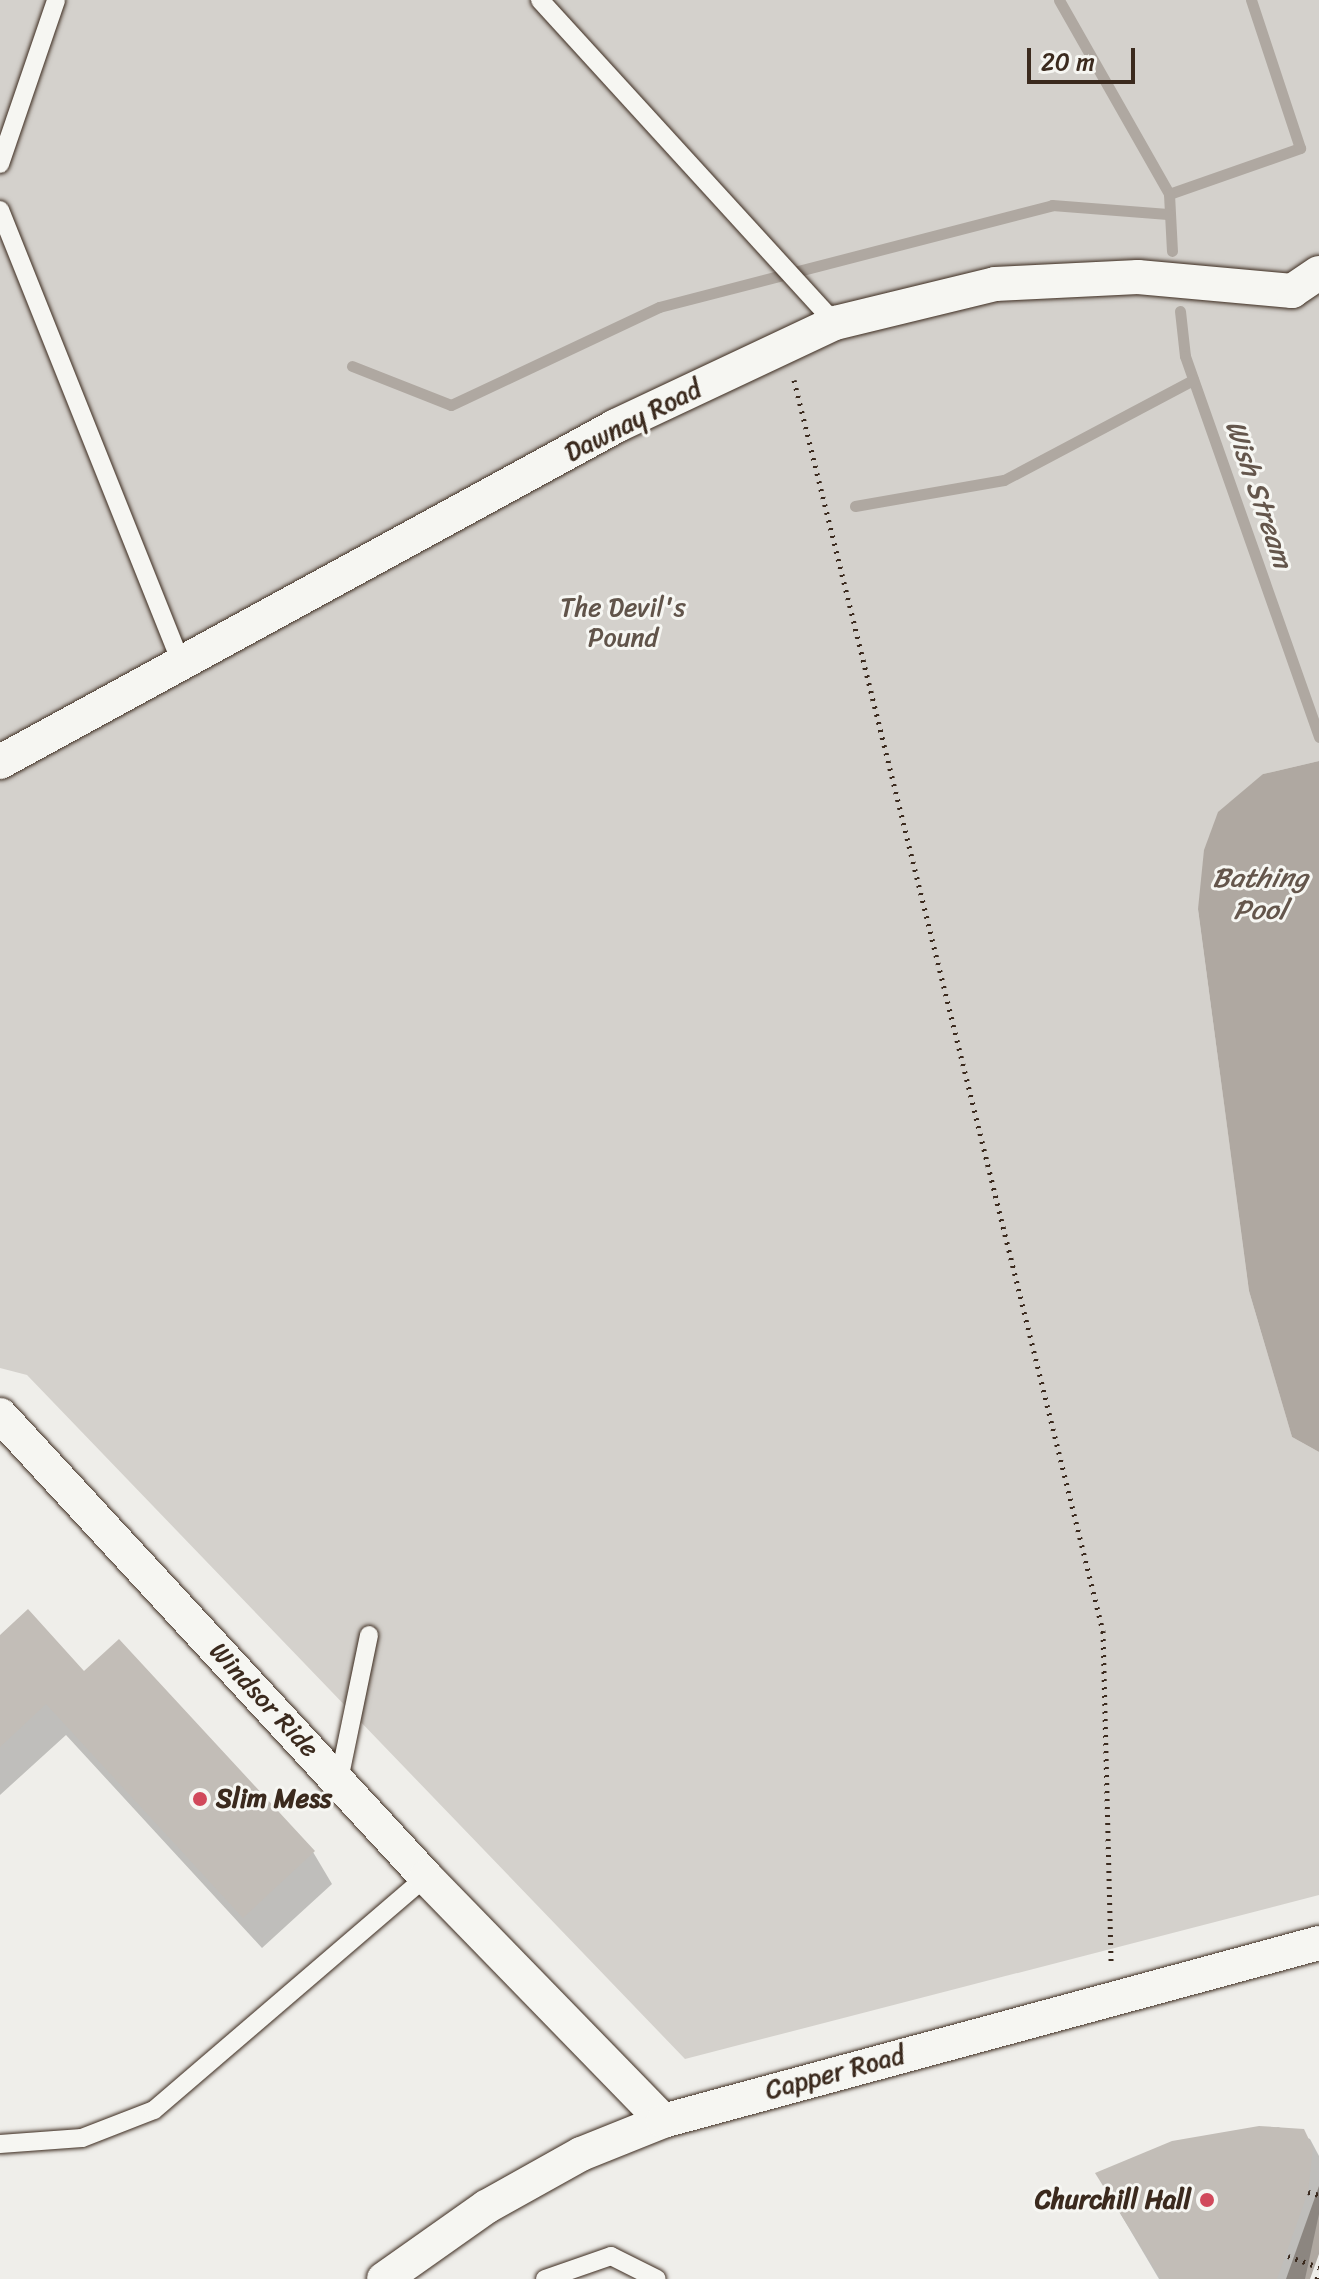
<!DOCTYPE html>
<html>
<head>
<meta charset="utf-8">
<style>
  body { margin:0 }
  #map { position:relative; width:1319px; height:2279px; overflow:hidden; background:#efeeea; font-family:Sriracha,sans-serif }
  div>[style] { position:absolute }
  .green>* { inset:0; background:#d4d1cc }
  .water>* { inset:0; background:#afa8a1 }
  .shadow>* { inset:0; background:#0003 }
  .stream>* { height:11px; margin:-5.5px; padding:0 5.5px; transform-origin:5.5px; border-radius:5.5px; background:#afa8a1 }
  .building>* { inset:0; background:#c2bdb7 }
  .path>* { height:5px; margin-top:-2.5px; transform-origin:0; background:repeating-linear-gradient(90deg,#3b2a1e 0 2px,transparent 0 8px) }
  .roads { filter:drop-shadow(0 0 2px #3b2a1e) drop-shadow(0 0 2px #3b2a1e) }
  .service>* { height:18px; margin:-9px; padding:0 9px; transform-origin:9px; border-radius:9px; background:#f6f6f2 }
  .minor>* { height:34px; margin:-17px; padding:0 17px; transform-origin:17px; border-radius:17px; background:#f6f6f2 }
  .dots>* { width:22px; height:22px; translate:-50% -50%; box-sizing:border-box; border:4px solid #f6f6f2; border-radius:50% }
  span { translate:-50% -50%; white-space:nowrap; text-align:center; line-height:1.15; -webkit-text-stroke:6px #f6f6f2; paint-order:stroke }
  .street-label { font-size:26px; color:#3b2a1e }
  .park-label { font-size:26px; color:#61544a }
  .poi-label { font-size:26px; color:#3b2a1e; font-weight:700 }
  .left { translate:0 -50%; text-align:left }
  .right { translate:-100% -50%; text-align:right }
  .water-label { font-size:28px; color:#64564c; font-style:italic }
  .scale { position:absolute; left:1027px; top:48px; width:108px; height:36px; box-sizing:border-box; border:4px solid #3b2a1e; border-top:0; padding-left:10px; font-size:24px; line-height:28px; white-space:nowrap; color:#3b2a1e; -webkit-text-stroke:6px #f6f6f2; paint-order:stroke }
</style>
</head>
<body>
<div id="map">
  <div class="green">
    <i style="clip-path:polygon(0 0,1319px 0,1319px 761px,1263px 774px,1198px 909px,1249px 1291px,1292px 1437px,1319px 1452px,1319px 1895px,685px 2059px,27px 1375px,0 1368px)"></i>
  </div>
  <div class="water">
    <i style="clip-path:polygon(1319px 761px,1319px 1452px,1292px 1437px,1249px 1291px,1198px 909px,1204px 850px,1218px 812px,1263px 774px)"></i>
    <i style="clip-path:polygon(1319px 2186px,1319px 2254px,1310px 2279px,1286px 2279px)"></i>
  </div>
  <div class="shadow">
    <i style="clip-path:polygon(0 1637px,84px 1673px,313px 1852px,332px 1884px,262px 1948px,66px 1735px,0 1795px)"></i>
    <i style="clip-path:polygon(1278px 2127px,1310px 2139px,1319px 2156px,1319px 2214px,1305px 2279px,1159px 2279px,1097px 2174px)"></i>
  </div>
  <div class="stream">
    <i style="left:1059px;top:0;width:223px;rotate:60.4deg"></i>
    <i style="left:1169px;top:194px;width:139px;rotate:-19.3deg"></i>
    <i style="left:1300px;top:148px;width:156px;rotate:-108.3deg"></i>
    <i style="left:1169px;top:194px;width:57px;rotate:87deg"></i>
    <i style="left:1180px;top:311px;width:45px;rotate:83.7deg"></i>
    <i style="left:1185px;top:356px;width:404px;rotate:70.6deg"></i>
    <i style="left:352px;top:366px;width:106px;rotate:21.5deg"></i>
    <i style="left:451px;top:405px;width:230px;rotate:-25.2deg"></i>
    <i style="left:659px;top:307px;width:406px;rotate:-14.5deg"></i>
    <i style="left:1052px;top:205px;width:116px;rotate:4.4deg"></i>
    <i style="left:855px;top:506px;width:151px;rotate:-9.9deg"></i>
    <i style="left:1004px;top:480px;width:214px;rotate:-27.9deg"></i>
  </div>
  <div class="building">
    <i style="clip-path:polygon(28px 1609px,84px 1671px,119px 1639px,315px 1851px,243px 1918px,46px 1704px,0 1747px,0 1635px)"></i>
    <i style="clip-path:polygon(1259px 2126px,1304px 2129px,1313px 2148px,1308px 2192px,1277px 2279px,1161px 2279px,1095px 2173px,1172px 2141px)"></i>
  </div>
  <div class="path">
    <i style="left:794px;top:380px;width:1289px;rotate:76.13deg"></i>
    <i style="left:1103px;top:1631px;width:333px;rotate:88.6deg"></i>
    <i style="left:1308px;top:2192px;width:11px;rotate:15deg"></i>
    <i style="left:1288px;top:2256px;width:33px;rotate:20deg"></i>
    <i style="left:1317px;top:2279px;width:7px;rotate:-74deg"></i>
  </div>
  <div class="roads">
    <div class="service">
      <i style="left:540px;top:0;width:437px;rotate:47.6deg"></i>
      <i style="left:0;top:164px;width:173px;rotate:-71.1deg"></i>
      <i style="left:0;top:210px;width:492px;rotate:68.2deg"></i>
      <i style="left:339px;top:1780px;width:148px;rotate:-78.3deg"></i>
      <i style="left:0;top:2144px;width:82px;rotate:-4.2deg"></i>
      <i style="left:82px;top:2138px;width:77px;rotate:-21.3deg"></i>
      <i style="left:154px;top:2110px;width:358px;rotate:-40.6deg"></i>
      <i style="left:545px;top:2279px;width:70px;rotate:-19.2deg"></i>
      <i style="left:611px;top:2256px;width:51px;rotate:26.6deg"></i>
    </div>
    <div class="minor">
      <i style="left:0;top:762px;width:702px;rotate:-28.61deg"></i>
      <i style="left:616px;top:426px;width:242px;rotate:-25.2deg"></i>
      <i style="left:835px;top:323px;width:165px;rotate:-13.7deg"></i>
      <i style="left:995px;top:284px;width:143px;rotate:-2.8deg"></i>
      <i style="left:1138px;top:277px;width:155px;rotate:5.2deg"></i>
      <i style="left:1292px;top:291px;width:32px;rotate:-34deg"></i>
      <i style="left:0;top:1415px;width:628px;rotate:47.32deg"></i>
      <i style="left:426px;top:1877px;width:340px;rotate:45.8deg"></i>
      <i style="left:384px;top:2279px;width:125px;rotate:-35.2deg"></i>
      <i style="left:486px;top:2207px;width:109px;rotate:-29.2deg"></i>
      <i style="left:581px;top:2154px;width:88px;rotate:-21.9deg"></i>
      <i style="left:663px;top:2121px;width:680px;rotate:-15.18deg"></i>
    </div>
  </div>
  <div class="dots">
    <i style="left:200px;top:1799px;background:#d1495b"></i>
    <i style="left:1207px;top:2200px;background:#d1495b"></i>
  </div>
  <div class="street-label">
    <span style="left:633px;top:421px;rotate:-27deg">Dawnay Road</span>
    <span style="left:264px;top:1700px;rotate:47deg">Windsor Ride</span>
    <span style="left:835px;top:2073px;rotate:-15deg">Capper Road</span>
  </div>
  <div class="park-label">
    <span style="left:623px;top:623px">The Devil's<br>Pound</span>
  </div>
  <div class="poi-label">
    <span class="left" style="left:216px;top:1799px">Slim Mess</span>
    <span class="right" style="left:1191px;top:2200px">Churchill Hall</span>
  </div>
  <div class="water-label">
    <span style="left:1259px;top:494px;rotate:71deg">Wish Stream</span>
    <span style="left:1260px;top:894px">Bathing<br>Pool</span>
  </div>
  <div class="scale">20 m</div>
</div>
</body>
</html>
